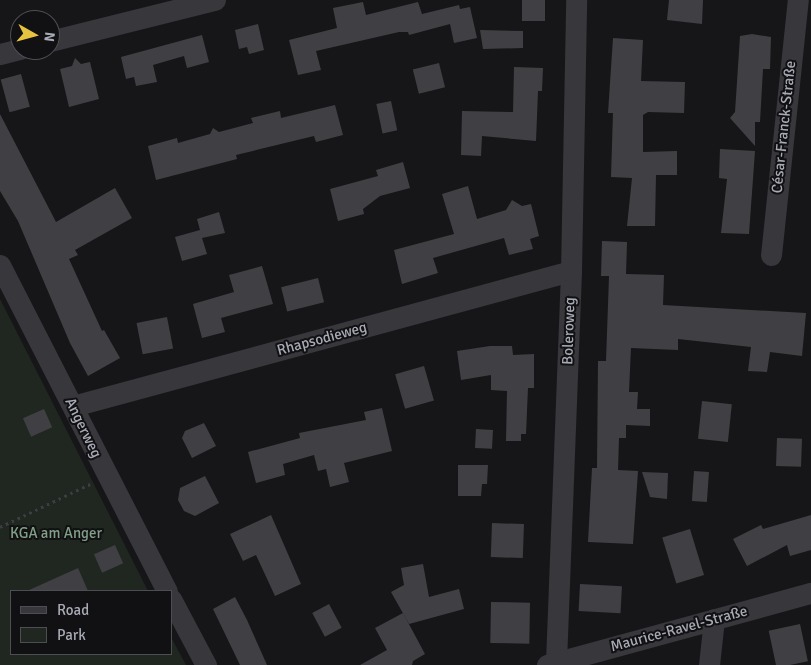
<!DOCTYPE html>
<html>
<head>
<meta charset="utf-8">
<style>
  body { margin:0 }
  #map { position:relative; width:811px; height:665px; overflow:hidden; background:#161517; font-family:Signika,sans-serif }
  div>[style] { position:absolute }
  .green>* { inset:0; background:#202721 }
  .building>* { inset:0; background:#404044; transform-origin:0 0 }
  .path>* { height:3px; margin-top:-1.5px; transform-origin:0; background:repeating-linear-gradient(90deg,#3d3e43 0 2.5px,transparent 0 6.5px) }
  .street>* { height:21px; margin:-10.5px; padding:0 10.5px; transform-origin:10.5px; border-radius:10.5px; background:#37373c }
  span { translate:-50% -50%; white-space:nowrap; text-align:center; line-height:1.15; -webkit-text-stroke:4px #111012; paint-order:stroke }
  .street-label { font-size:15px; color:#a8abb6 }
  .park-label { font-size:15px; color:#81a087 }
  .legend { position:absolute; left:10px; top:590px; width:162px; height:65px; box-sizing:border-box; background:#111012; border:1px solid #4d4e54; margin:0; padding:6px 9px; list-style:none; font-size:15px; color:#a8abb6 }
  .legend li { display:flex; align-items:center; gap:10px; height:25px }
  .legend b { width:25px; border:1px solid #4d4e54 }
  .north { position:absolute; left:10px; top:10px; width:50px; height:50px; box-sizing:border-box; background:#111012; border:1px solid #4d4e54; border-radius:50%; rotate:97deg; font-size:14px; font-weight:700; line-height:20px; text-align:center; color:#a8abb6 }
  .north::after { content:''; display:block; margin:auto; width:18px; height:22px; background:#e5c340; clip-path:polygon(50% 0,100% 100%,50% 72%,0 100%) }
</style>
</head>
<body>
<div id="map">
  <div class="green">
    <i style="clip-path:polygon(0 299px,148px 591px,11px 591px,11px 654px,171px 654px,171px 637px,186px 665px,0 665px)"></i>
  </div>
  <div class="building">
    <i style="left:522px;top:0;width:23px;height:21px"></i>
    <i style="clip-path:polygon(669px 0,703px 0,702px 24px,667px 20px)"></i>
    <i style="clip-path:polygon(363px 2px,366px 15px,418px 2px,422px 14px,459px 5px,460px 9px,470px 7px,477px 38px,454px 43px,450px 24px,409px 35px,408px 32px,399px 32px,316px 51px,321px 70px,298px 75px,289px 40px,337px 28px,333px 8px)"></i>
    <i style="clip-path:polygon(258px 24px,264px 50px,249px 54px,247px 47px,239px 49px,235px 30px)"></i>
    <i style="clip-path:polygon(480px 30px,523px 31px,523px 48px,483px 49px)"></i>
    <i style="clip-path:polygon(752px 34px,771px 37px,770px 69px,763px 69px,760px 122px,755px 122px,755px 146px,730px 118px,735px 112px,740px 36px)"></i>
    <i style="clip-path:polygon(202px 35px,209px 62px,187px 68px,184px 56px,153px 65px,157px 82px,136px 86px,134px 77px,126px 79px,121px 57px)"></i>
    <i style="clip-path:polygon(613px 38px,643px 40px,641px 81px,685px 82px,684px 113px,648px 112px,643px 115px,643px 152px,677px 151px,677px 175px,656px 175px,655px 226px,627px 226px,632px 178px,611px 177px,613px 113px,608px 113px)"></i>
    <i style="clip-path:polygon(75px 58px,81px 64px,90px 62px,99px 99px,69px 107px,60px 69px,72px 66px)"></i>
    <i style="left:439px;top:63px;width:25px;height:27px;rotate:76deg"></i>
    <i style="clip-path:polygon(514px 67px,543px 68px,542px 91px,538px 91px,536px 141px,482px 136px,481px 156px,461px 155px,462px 111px,513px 112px)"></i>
    <i style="left:21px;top:74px;width:34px;height:21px;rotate:75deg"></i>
    <i style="left:391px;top:101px;width:30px;height:15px;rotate:78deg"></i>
    <i style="clip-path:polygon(335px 105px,343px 135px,316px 142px,314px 136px,236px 155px,237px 159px,156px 180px,148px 146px,177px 138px,178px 143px,210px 134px,213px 128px,219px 132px,253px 123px,251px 118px,280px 111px,281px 118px)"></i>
    <i style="clip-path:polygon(0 114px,56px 222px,115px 188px,132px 218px,75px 250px,78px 255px,69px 259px,102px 331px,104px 330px,120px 358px,88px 376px,70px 343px,18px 221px,0 191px)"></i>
    <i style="clip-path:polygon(720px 149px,755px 151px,749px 234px,721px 233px,727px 179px,719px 178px)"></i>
    <i style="clip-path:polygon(403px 162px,410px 188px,380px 196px,363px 209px,364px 214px,338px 221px,330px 189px,378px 176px,376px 170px)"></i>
    <i style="clip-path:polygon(468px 186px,477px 219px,506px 210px,512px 200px,522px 206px,531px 204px,539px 236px,530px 239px,533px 249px,509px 255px,504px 238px,433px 258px,438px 273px,402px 284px,394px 250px,454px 234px,442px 194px)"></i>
    <i style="clip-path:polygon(219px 212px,225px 233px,202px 238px,207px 254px,182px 261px,175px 237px,200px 230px,197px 219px)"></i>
    <i style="clip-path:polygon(602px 241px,627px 242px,626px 274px,664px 275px,663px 305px,806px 313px,802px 356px,770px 352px,767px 372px,748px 371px,751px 347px,678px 339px,678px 350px,631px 348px,629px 392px,638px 392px,637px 409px,650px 409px,650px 426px,626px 425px,626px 438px,619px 438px,618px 470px,638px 471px,633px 544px,588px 542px,592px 468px,597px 468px,598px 361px,606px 361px,609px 276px,601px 276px)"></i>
    <i style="clip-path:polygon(262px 266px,273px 304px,221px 318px,225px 332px,202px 338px,193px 304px,234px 292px,229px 275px)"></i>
    <i style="left:318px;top:278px;width:25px;height:38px;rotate:76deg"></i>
    <i style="left:167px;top:317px;width:32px;height:31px;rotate:79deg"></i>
    <i style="clip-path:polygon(490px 346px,512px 346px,513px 355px,534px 354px,534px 388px,528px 388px,526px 434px,521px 434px,521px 441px,506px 441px,507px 391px,491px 390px,491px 375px,461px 380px,457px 351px)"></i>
    <i style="left:424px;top:366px;width:36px;height:30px;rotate:74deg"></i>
    <i style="left:702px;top:401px;width:30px;height:38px;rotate:6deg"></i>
    <i style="clip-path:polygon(382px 408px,392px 451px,344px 463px,349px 482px,330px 487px,326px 469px,318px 471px,314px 455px,283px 464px,285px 475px,256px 483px,248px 452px,300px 438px,299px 433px,366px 420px,364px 412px)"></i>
    <i style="left:44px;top:409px;width:20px;height:23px;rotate:66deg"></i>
    <i style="clip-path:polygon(204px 423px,216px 446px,192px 458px,182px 438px,185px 431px)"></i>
    <i style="left:476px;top:429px;width:17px;height:19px;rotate:3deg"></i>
    <i style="left:777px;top:438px;width:25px;height:28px;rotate:2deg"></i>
    <i style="clip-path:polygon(458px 465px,488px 465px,487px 484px,482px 484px,481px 496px,458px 496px)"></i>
    <i style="left:694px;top:471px;width:15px;height:30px;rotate:4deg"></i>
    <i style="clip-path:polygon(642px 472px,668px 473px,667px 499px,650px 497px)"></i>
    <i style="clip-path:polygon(205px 476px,219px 503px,195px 516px,184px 511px,178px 500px,180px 488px)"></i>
    <i style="clip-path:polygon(271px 515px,301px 584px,275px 596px,256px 555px,243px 561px,230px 534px)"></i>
    <i style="clip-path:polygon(811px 515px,811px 550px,790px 556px,787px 545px,747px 566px,733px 539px,761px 525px,763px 529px)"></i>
    <i style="left:492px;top:523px;width:32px;height:34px;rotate:2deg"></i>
    <i style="left:690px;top:529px;width:48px;height:29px;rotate:73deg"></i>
    <i style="left:115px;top:545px;width:20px;height:23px;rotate:66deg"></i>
    <i style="clip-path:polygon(423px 564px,429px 597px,459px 589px,464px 609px,409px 624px,391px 592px,404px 585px,401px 568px)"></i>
    <i style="clip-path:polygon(78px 568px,88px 591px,27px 591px)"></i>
    <i style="left:580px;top:584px;width:42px;height:27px;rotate:3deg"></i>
    <i style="clip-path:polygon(235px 597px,247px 620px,267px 665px,240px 665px,213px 609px)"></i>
    <i style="left:491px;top:602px;width:39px;height:41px;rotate:1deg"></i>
    <i style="left:329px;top:604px;width:27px;height:19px;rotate:62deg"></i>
    <i style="clip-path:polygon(403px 613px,425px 654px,413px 661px,412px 665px,360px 665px,387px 650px,375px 628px)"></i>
    <i style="left:800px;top:624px;width:38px;height:32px;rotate:78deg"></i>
  </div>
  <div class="path">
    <i style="left:0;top:527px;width:100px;rotate:-25.5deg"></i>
  </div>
  <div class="street">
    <i style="left:50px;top:41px;width:170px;rotate:-14deg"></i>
    <i style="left:0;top:54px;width:21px;rotate:-14deg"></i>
    <i style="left:771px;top:255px;width:256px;rotate:-84deg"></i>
    <i style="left:0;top:265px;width:366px;rotate:62.9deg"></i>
    <i style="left:73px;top:406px;width:516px;rotate:-15.17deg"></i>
    <i style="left:171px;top:599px;width:75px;rotate:62.1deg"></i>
    <i style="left:556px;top:662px;width:391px;rotate:-87.8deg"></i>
    <i style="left:571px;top:271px;width:271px;rotate:-88.9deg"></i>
    <i style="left:547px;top:665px;width:274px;rotate:-15.3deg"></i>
    <i style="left:709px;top:665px;width:46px;rotate:-83.8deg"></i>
  </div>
  <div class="street-label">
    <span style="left:784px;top:127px;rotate:-84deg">César-Franck-Straße</span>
    <span style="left:569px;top:331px;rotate:-88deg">Boleroweg</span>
    <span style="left:322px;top:339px;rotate:-15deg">Rhapsodieweg</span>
    <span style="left:83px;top:428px;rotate:64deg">Angerweg</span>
    <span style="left:679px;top:629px;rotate:-15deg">Maurice-Ravel-Straße</span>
  </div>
  <div class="park-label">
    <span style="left:56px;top:534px">KGA am Anger</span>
  </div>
  <ul class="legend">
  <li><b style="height:6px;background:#37373c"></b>Road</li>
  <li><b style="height:14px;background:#202721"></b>Park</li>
  </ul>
  <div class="north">N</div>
</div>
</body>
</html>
